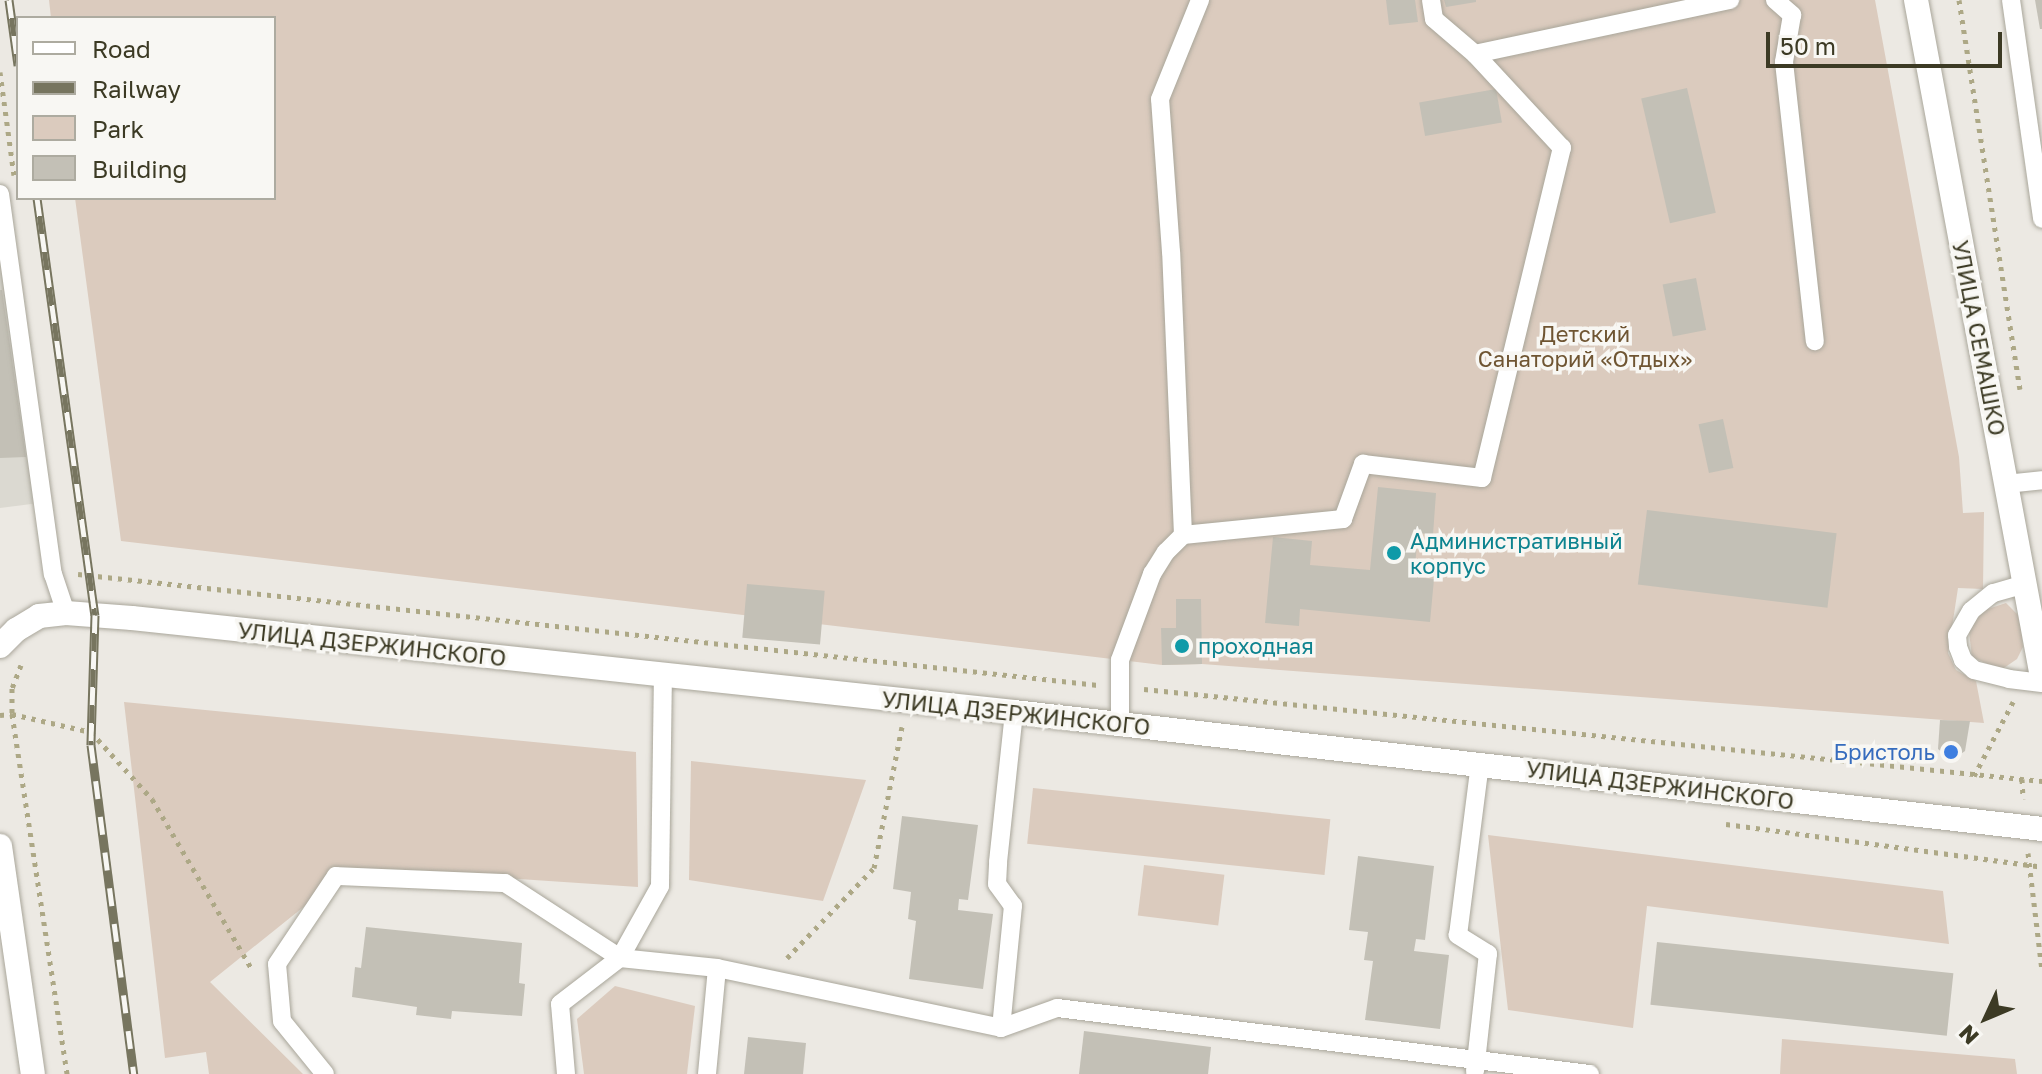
<!DOCTYPE html>
<html>
<head>
<meta charset="utf-8">
<style>
  body { margin:0 }
  #map { position:relative; width:2042px; height:1074px; overflow:hidden; background:#ece9e3; font-family:"Golos Text",sans-serif }
  div>[style] { position:absolute }
  .built>* { inset:0; background:#dbd9d1 }
  .green>* { inset:0; background:#dbcbbe; transform-origin:0 0 }
  .building>* { inset:0; background:#c3c0b6; transform-origin:0 0 }
  .path>* { height:5px; margin-top:-2.5px; transform-origin:0; background:repeating-linear-gradient(90deg,#ada886 0 4px,transparent 0 10px) }
  .roads { filter:drop-shadow(0 0 2px #a9a69a) drop-shadow(0 0 2px #a9a69a) }
  .lane>* { height:18px; margin:-9px; padding:0 9px; transform-origin:9px; border-radius:9px; background:#fff }
  .secondary>* { height:24px; margin:-12px; padding:0 12px; transform-origin:12px; border-radius:12px; background:#fff }
  .rail>* { height:9px; margin-top:-4.5px; transform-origin:0; background:repeating-linear-gradient(90deg,#f8f7f3 0 18px,#77755f 0 36px); box-sizing:border-box; border-block:2px solid #77755f }
  .dots>* { width:22px; height:22px; translate:-50% -50%; box-sizing:border-box; border:4px solid #f8f7f3; border-radius:50% }
  span { translate:-50% -50%; white-space:nowrap; text-align:center; line-height:1.15; -webkit-text-stroke:7px #f8f7f3; paint-order:stroke }
  .park-label { font-size:22px; color:#6f5532 }
  .street-label { font-size:22px; color:#3c3a24 }
  .culture-label { font-size:22px; color:#0d838f }
  .left { translate:0 -50%; text-align:left }
  .shop-label { font-size:22px; color:#366cbe }
  .right { translate:-100% -50%; text-align:right }
  .legend { position:absolute; left:16px; top:16px; width:260px; height:184px; box-sizing:border-box; background:#f8f7f3; border:2px solid #adaba0; margin:0; padding:10px 14px; list-style:none; font-size:24px; color:#3c3a24 }
  .legend li { display:flex; align-items:center; gap:16px; height:40px }
  .legend b { width:40px; border:2px solid #adaba0 }
  .north { position:absolute; left:1946px; top:978px; width:80px; height:80px; -webkit-text-stroke:6px #f8f7f3; paint-order:stroke; rotate:226deg; font-size:22px; font-weight:700; line-height:32px; text-align:center; color:#3c3a24 }
  .north::after { content:''; display:block; margin:auto; width:28px; height:36px; background:#3c3a24; clip-path:polygon(50% 0,100% 100%,50% 72%,0 100%) }
  .scale { position:absolute; left:1766px; top:32px; width:236px; height:36px; box-sizing:border-box; border:4px solid #3c3a24; border-top:0; padding-left:10px; font-size:24px; line-height:28px; white-space:nowrap; color:#3c3a24; -webkit-text-stroke:6px #f8f7f3; paint-order:stroke }
</style>
</head>
<body>
<div id="map">
  <div class="built">
    <i style="clip-path:polygon(0 220px,47px 502px,0 508px)"></i>
  </div>
  <div class="green">
    <i style="clip-path:polygon(49px 0,1875px 0,1959px 457px,1963px 513px,1984px 512px,1983px 589px,1958px 588px,1948px 653px,1956px 670px,1976px 681px,1984px 723px,1202px 664px,1162px 665px,121px 541px,75px 198px,274px 198px,274px 18px,51px 18px)"></i>
    <i style="clip-path:polygon(2006px 603px,2020px 617px,2023px 647px,2017px 659px,2001px 670px,1972px 657px,1969px 632px,1982px 611px)"></i>
    <i style="clip-path:polygon(124px 702px,636px 752px,638px 887px,352px 868px,210px 982px,303px 1074px,209px 1074px,206px 1052px,165px 1058px)"></i>
    <i style="clip-path:polygon(691px 761px,866px 780px,823px 901px,689px 880px)"></i>
    <i style="left:1033px;top:788px;width:299px;height:56px;rotate:6deg"></i>
    <i style="clip-path:polygon(1488px 835px,1943px 891px,1949px 944px,1647px 906px,1633px 1028px,1508px 1010px)"></i>
    <i style="left:1144px;top:865px;width:81px;height:51px;rotate:7deg"></i>
    <i style="clip-path:polygon(615px 986px,695px 1006px,687px 1074px,584px 1074px,577px 1019px)"></i>
    <i style="clip-path:polygon(1782px 1039px,2015px 1059px,2017px 1074px,1780px 1074px)"></i>
  </div>
  <div class="building">
    <i style="clip-path:polygon(1386px 0,1415px 0,1418px 22px,1389px 25px)"></i>
    <i style="clip-path:polygon(1444px 0,1476px 0,1476px 2px,1446px 7px)"></i>
    <i style="clip-path:polygon(2035px 0,2042px 0,2042px 29px,2040px 29px)"></i>
    <i style="left:1687px;top:88px;width:128px;height:47px;rotate:77deg"></i>
    <i style="left:1496px;top:89px;width:34px;height:78px;rotate:80deg"></i>
    <i style="left:1696px;top:278px;width:53px;height:34px;rotate:79deg"></i>
    <i style="clip-path:polygon(0 290px,2px 290px,26px 457px,0 458px)"></i>
    <i style="left:1723px;top:419px;width:50px;height:25px;rotate:78deg"></i>
    <i style="clip-path:polygon(1378px 487px,1436px 493px,1433px 535px,1418px 533px,1414px 577px,1434px 579px,1430px 622px,1300px 609px,1299px 626px,1265px 623px,1273px 537px,1312px 541px,1310px 565px,1370px 570px)"></i>
    <i style="left:1647px;top:510px;width:191px;height:75px;rotate:7deg"></i>
    <i style="left:747px;top:584px;width:78px;height:54px;rotate:5deg"></i>
    <i style="clip-path:polygon(1176px 599px,1201px 599px,1202px 664px,1162px 665px,1161px 628px,1176px 628px)"></i>
    <i style="clip-path:polygon(1940px 720px,1970px 721px,1965px 751px,1952px 760px,1938px 749px)"></i>
    <i style="clip-path:polygon(902px 816px,978px 825px,968px 900px,959px 899px,958px 910px,993px 914px,983px 989px,909px 979px,916px 921px,908px 919px,911px 892px,893px 889px)"></i>
    <i style="clip-path:polygon(1358px 856px,1434px 866px,1425px 940px,1416px 939px,1414px 951px,1449px 955px,1440px 1029px,1365px 1020px,1373px 961px,1364px 960px,1368px 932px,1349px 930px)"></i>
    <i style="clip-path:polygon(366px 927px,522px 943px,519px 983px,525px 984px,522px 1016px,452px 1011px,451px 1019px,416px 1015px,417px 1007px,352px 997px,355px 967px,361px 968px)"></i>
    <i style="left:1657px;top:942px;width:298px;height:63px;rotate:6deg"></i>
    <i style="clip-path:polygon(1084px 1031px,1211px 1047px,1208px 1074px,1079px 1074px)"></i>
    <i style="clip-path:polygon(748px 1037px,806px 1043px,803px 1074px,744px 1074px)"></i>
  </div>
  <div class="path">
    <i style="left:1959px;top:0;width:394px;rotate:81.1deg"></i>
    <i style="left:0;top:72px;width:104px;rotate:82.3deg"></i>
    <i style="left:78px;top:574px;width:1026px;rotate:6.21deg"></i>
    <i style="left:21px;top:665px;width:25px;rotate:111deg"></i>
    <i style="left:12px;top:688px;width:26px;rotate:90deg"></i>
    <i style="left:12px;top:714px;width:364px;rotate:81.3deg"></i>
    <i style="left:1144px;top:689px;width:903px;rotate:5.85deg"></i>
    <i style="left:0;top:715px;width:12px;rotate:-5deg"></i>
    <i style="left:12px;top:714px;width:81px;rotate:12.8deg"></i>
    <i style="left:91px;top:732px;width:91px;rotate:47.7deg"></i>
    <i style="left:152px;top:799px;width:196px;rotate:59.6deg"></i>
    <i style="left:1974px;top:776px;width:84px;rotate:-62.2deg"></i>
    <i style="left:2022px;top:779px;width:20px;rotate:87deg"></i>
    <i style="left:1726px;top:824px;width:319px;rotate:7.7deg"></i>
    <i style="left:2028px;top:853px;width:119px;rotate:83.2deg"></i>
    <i style="left:787px;top:958px;width:125px;rotate:-46deg"></i>
    <i style="left:874px;top:868px;width:144px;rotate:-78.8deg"></i>
  </div>
  <div class="roads">
    <div class="lane">
      <i style="left:1431px;top:0;width:19px;rotate:81deg"></i>
      <i style="left:1434px;top:19px;width:54px;rotate:40.5deg"></i>
      <i style="left:1775px;top:0;width:23px;rotate:41deg"></i>
      <i style="left:1792px;top:15px;width:48px;rotate:99.7deg"></i>
      <i style="left:1784px;top:62px;width:281px;rotate:83.7deg"></i>
      <i style="left:2011px;top:0;width:221px;rotate:81.9deg"></i>
      <i style="left:0;top:194px;width:384px;rotate:82.1deg"></i>
      <i style="left:53px;top:574px;width:41px;rotate:71.6deg"></i>
      <i style="left:2006px;top:484px;width:36px;rotate:-6deg"></i>
      <i style="left:1183px;top:535px;width:283px;rotate:-92.4deg"></i>
      <i style="left:1171px;top:252px;width:153px;rotate:-94.1deg"></i>
      <i style="left:1160px;top:99px;width:107px;rotate:-68deg"></i>
      <i style="left:2025px;top:584px;width:33px;rotate:164deg"></i>
      <i style="left:1993px;top:593px;width:28px;rotate:141deg"></i>
      <i style="left:1971px;top:611px;width:28px;rotate:120deg"></i>
      <i style="left:1957px;top:635px;width:12px;rotate:85deg"></i>
      <i style="left:1958px;top:647px;width:14px;rotate:69deg"></i>
      <i style="left:1963px;top:660px;width:15px;rotate:42deg"></i>
      <i style="left:1974px;top:670px;width:36px;rotate:14deg"></i>
      <i style="left:2009px;top:679px;width:33px;rotate:7deg"></i>
      <i style="left:1120px;top:724px;width:64px;rotate:-90deg"></i>
      <i style="left:1120px;top:660px;width:92px;rotate:-69.6deg"></i>
      <i style="left:1152px;top:574px;width:26px;rotate:-58deg"></i>
      <i style="left:1166px;top:552px;width:24px;rotate:-45deg"></i>
      <i style="left:1183px;top:535px;width:161px;rotate:-5.7deg"></i>
      <i style="left:1343px;top:519px;width:59px;rotate:-70deg"></i>
      <i style="left:1363px;top:464px;width:120px;rotate:6.7deg"></i>
      <i style="left:1482px;top:478px;width:340px;rotate:-76.4deg"></i>
      <i style="left:1562px;top:148px;width:128px;rotate:-132.8deg"></i>
      <i style="left:1475px;top:54px;width:261px;rotate:-12deg"></i>
      <i style="left:1001px;top:1028px;width:123px;rotate:-84.4deg"></i>
      <i style="left:1013px;top:906px;width:27px;rotate:-126deg"></i>
      <i style="left:997px;top:884px;width:22px;rotate:-87deg"></i>
      <i style="left:998px;top:862px;width:151px;rotate:-83.9deg"></i>
      <i style="left:1475px;top:1071px;width:118px;rotate:-83.7deg"></i>
      <i style="left:1488px;top:954px;width:36px;rotate:-148deg"></i>
      <i style="left:1458px;top:935px;width:172px;rotate:-82.7deg"></i>
      <i style="left:325px;top:1074px;width:68px;rotate:-129.1deg"></i>
      <i style="left:282px;top:1021px;width:57px;rotate:-95deg"></i>
      <i style="left:277px;top:964px;width:106px;rotate:-56.2deg"></i>
      <i style="left:336px;top:876px;width:169px;rotate:2.4deg"></i>
      <i style="left:505px;top:883px;width:137px;rotate:33.1deg"></i>
      <i style="left:620px;top:958px;width:98px;rotate:5.9deg"></i>
      <i style="left:717px;top:968px;width:290px;rotate:11.9deg"></i>
      <i style="left:1001px;top:1028px;width:59px;rotate:-19.7deg"></i>
      <i style="left:1057px;top:1008px;width:537px;rotate:7.06deg"></i>
      <i style="left:566px;top:1074px;width:70px;rotate:-94.9deg"></i>
      <i style="left:560px;top:1004px;width:76px;rotate:-37.5deg"></i>
      <i style="left:620px;top:958px;width:82px;rotate:-60.9deg"></i>
      <i style="left:660px;top:886px;width:211px;rotate:-89.2deg"></i>
      <i style="left:707px;top:1074px;width:106px;rotate:-84.6deg"></i>
    </div>
    <div class="secondary">
      <i style="left:1916px;top:0;width:689px;rotate:79.46deg"></i>
      <i style="left:0;top:646px;width:23px;rotate:-45deg"></i>
      <i style="left:16px;top:630px;width:27px;rotate:-31deg"></i>
      <i style="left:39px;top:616px;width:27px;rotate:-6deg"></i>
      <i style="left:66px;top:613px;width:66px;rotate:4.3deg"></i>
      <i style="left:132px;top:618px;width:887px;rotate:6.08deg"></i>
      <i style="left:1014px;top:712px;width:1035px;rotate:6.49deg"></i>
      <i style="left:0;top:846px;width:230px;rotate:81.8deg"></i>
    </div>
  </div>
  <div class="rail">
    <i style="left:9px;top:0;width:66px;rotate:82.1deg"></i>
    <i style="left:37px;top:198px;width:421px;rotate:82.1deg"></i>
    <i style="left:95px;top:615px;width:130px;rotate:91.8deg"></i>
    <i style="left:91px;top:745px;width:332px;rotate:82.6deg"></i>
  </div>
  <div class="dots">
    <i style="left:1394px;top:553px;background:#0f9aa8"></i>
    <i style="left:1182px;top:646px;background:#0f9aa8"></i>
    <i style="left:1951px;top:752px;background:#3f7fe0"></i>
  </div>
  <div class="park-label">
    <span style="left:1585px;top:346px">Детский<br>Санаторий «Отдых»</span>
  </div>
  <div class="street-label">
    <span style="left:1979px;top:338px;rotate:79deg">УЛИЦА СЕМАШКО</span>
    <span style="left:372px;top:644px;rotate:6deg">УЛИЦА ДЗЕРЖИНСКОГО</span>
    <span style="left:1016px;top:713px;rotate:6deg">УЛИЦА ДЗЕРЖИНСКОГО</span>
    <span style="left:1660px;top:785px;rotate:7deg">УЛИЦА ДЗЕРЖИНСКОГО</span>
  </div>
  <div class="culture-label">
    <span class="left" style="left:1410px;top:553px">Административный<br>корпус</span>
    <span class="left" style="left:1198px;top:646px">проходная</span>
  </div>
  <div class="shop-label">
    <span class="right" style="left:1935px;top:752px">Бристоль</span>
  </div>
  <ul class="legend">
  <li><b style="height:10px;background:#fff"></b>Road</li>
  <li><b style="height:10px;background:#77755f"></b>Railway</li>
  <li><b style="height:22px;background:#dbcbbe"></b>Park</li>
  <li><b style="height:22px;background:#c3c0b6"></b>Building</li>
  </ul>
  <div class="north">N</div>
  <div class="scale">50 m</div>
</div>
</body>
</html>
